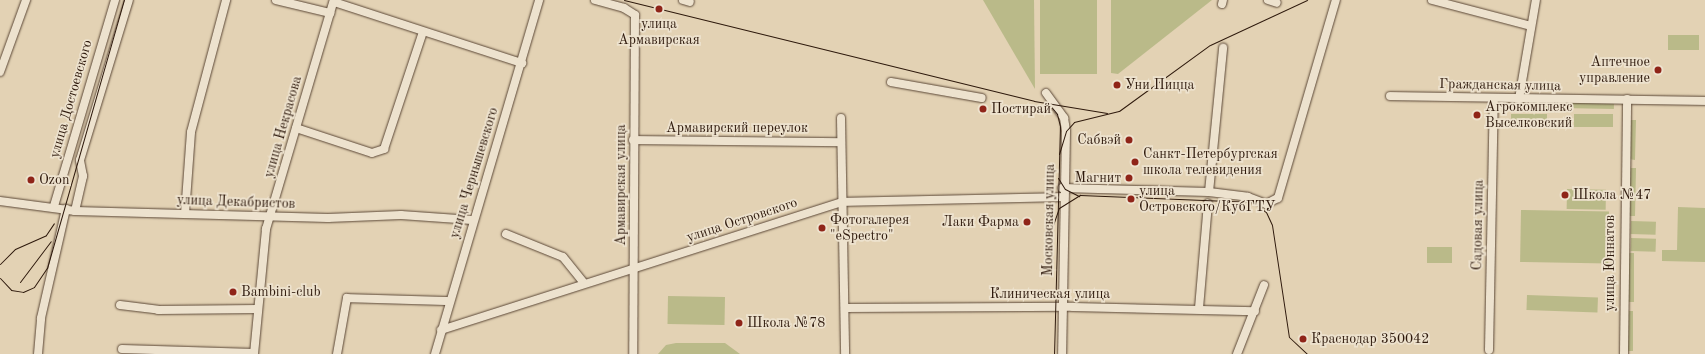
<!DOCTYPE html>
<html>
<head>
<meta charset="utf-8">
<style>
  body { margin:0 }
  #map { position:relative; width:1705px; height:354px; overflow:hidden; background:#e3d2b4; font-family:"Old Standard TT",serif }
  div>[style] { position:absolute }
  .green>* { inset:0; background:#baba89; transform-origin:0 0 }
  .roads { filter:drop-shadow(0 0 1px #5b4736) drop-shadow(0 0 1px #5b4736) }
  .minor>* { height:8px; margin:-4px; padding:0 4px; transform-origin:4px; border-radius:4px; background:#ede2ce }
  .tram>* { height:1px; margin:-0.5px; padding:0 0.5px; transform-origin:0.5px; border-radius:0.5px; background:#2e190c }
  .dots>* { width:11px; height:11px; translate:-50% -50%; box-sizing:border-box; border:2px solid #ede2ce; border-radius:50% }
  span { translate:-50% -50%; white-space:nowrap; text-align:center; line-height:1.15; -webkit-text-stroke:3.5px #ede2ce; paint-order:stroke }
  .poi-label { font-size:14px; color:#2e190c }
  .right { translate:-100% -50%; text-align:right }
  .left { translate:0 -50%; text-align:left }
  .street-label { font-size:14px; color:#2e190c }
</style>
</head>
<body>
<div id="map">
  <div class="green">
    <i style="clip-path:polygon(983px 0,1034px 0,1035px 89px)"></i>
    <i style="left:1040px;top:0;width:57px;height:74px"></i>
    <i style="clip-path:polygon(1111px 0,1212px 0,1118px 74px,1111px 73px)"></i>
    <i style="left:1699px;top:35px;width:15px;height:31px;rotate:90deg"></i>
    <i style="left:1562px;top:102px;width:52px;height:6px;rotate:1deg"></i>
    <i style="left:1511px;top:103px;width:37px;height:5px"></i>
    <i style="left:1511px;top:114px;width:36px;height:13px"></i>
    <i style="left:1574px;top:114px;width:39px;height:13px"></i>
    <i style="clip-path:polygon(1629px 120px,1636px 120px,1635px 160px,1629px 159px)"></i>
    <i style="clip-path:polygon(1629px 168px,1636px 168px,1635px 216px,1629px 216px)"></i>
    <i style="left:1567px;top:189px;width:39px;height:20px;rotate:1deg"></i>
    <i style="clip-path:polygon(1678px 207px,1705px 208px,1705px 262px,1662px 261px,1662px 250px,1677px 250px)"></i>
    <i style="left:1521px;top:210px;width:88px;height:52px;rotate:1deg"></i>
    <i style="left:1631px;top:221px;width:25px;height:13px;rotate:2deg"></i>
    <i style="left:1631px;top:238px;width:25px;height:13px;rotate:2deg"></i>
    <i style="left:1427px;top:247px;width:25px;height:16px"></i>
    <i style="left:1628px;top:253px;width:6px;height:49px"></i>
    <i style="left:1527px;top:295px;width:71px;height:15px;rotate:2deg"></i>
    <i style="left:668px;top:296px;width:57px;height:28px;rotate:1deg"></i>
    <i style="left:1627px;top:311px;width:6px;height:40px"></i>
    <i style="clip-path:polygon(676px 343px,725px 343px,740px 354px,658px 354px,666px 345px)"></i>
  </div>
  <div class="roads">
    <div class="minor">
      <i style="left:276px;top:0;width:56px;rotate:13.5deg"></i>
      <i style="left:595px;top:0;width:30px;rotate:15deg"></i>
      <i style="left:624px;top:8px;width:13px;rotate:32deg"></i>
      <i style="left:635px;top:15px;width:339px;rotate:90.3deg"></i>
      <i style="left:683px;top:0;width:7px;rotate:16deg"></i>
      <i style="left:1268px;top:0;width:9px;rotate:18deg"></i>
      <i style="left:1432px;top:0;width:102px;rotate:14.7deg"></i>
      <i style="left:334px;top:2px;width:198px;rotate:18deg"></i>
      <i style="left:1222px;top:4px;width:4px;rotate:-76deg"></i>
      <i style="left:0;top:72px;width:77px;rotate:-70.1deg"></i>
      <i style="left:891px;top:82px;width:92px;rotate:10deg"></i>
      <i style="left:1046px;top:93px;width:31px;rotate:54deg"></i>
      <i style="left:1064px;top:118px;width:13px;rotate:81deg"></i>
      <i style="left:1066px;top:131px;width:223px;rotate:91deg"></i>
      <i style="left:1390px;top:96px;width:315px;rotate:0.9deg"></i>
      <i style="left:1519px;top:99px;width:100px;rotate:-80.3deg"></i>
      <i style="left:841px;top:118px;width:236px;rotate:89deg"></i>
      <i style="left:296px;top:128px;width:80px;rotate:18.2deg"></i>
      <i style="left:372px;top:153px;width:13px;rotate:-18deg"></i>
      <i style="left:384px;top:149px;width:123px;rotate:-71.6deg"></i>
      <i style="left:633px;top:140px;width:208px;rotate:0.6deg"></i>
      <i style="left:1062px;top:188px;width:147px;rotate:1.6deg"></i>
      <i style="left:1209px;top:192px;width:39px;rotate:7deg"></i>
      <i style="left:1248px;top:197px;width:19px;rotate:21deg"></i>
      <i style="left:1266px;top:204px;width:13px;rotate:-27deg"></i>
      <i style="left:1278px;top:198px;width:206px;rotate:-73.7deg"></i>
      <i style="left:1209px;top:192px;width:145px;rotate:-84.4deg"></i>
      <i style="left:0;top:201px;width:76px;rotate:7.6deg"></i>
      <i style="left:75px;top:211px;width:253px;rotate:1.6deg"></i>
      <i style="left:328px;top:218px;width:73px;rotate:-2.4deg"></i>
      <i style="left:401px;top:215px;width:71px;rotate:4deg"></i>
      <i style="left:54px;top:206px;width:215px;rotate:-73.5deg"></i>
      <i style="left:75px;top:211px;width:36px;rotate:-77deg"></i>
      <i style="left:83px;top:176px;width:16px;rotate:-101deg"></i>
      <i style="left:80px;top:160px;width:167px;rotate:-73deg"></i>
      <i style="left:185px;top:214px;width:82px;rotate:-85.8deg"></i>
      <i style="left:191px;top:132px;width:137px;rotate:-75.1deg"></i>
      <i style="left:506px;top:234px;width:61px;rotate:22deg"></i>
      <i style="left:563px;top:257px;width:33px;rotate:51deg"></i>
      <i style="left:120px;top:305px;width:38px;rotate:7deg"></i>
      <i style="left:158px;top:310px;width:100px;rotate:-0.6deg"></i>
      <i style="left:845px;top:308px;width:228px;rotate:-0.3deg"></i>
      <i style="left:1073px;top:307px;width:182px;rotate:1.3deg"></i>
      <i style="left:1199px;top:308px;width:105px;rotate:-85.1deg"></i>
      <i style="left:441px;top:330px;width:421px;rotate:-17.7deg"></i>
      <i style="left:842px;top:202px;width:220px;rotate:-1.3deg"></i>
      <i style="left:122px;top:349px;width:132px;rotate:1.7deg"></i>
      <i style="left:1489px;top:350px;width:251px;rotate:-88.9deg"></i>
      <i style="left:38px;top:354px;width:36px;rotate:-85deg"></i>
      <i style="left:41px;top:318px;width:112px;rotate:-77.1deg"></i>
      <i style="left:254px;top:354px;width:126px;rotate:-84.5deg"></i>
      <i style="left:266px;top:229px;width:239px;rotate:-73.5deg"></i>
      <i style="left:337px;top:354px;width:57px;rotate:-79.9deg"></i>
      <i style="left:347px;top:298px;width:103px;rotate:1.7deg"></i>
      <i style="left:435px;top:354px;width:369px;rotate:-73.6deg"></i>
      <i style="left:1237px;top:354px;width:74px;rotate:-68.6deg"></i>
      <i style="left:1624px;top:354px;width:255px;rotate:-89.3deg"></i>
    </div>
  </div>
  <div class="tram">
    <i style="left:624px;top:0;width:422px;rotate:13.8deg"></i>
    <i style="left:1034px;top:101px;width:74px;rotate:9.3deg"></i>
    <i style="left:1049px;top:104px;width:13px;rotate:51deg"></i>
    <i style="left:1057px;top:114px;width:12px;rotate:76deg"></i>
    <i style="left:1060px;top:126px;width:228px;rotate:91.5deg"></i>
    <i style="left:1059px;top:154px;width:24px;rotate:-73deg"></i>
    <i style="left:1066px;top:131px;width:12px;rotate:-48deg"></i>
    <i style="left:1074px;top:122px;width:46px;rotate:-13.7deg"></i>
    <i style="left:1119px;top:111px;width:112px;rotate:-36deg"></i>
    <i style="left:1210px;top:45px;width:107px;rotate:-24.9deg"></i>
    <i style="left:1058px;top:178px;width:13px;rotate:58deg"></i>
    <i style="left:1065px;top:189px;width:16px;rotate:27deg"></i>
    <i style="left:1052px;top:228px;width:21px;rotate:-71deg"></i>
    <i style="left:1059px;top:208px;width:25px;rotate:-32deg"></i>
    <i style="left:1080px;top:195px;width:173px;rotate:2.3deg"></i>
    <i style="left:1253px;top:202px;width:16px;rotate:38deg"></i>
    <i style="left:1266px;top:212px;width:14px;rotate:65deg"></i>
    <i style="left:1272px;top:225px;width:113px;rotate:81.4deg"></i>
    <i style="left:1289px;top:337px;width:25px;rotate:43deg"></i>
    <i style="left:0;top:264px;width:21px;rotate:-45deg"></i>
    <i style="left:15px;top:249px;width:34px;rotate:-24deg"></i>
    <i style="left:46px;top:235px;width:14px;rotate:-56deg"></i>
    <i style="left:0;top:278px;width:16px;rotate:47deg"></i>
    <i style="left:11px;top:290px;width:12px;rotate:9deg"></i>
    <i style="left:23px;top:292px;width:12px;rotate:-24deg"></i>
    <i style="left:34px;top:287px;width:23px;rotate:-56deg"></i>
    <i style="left:47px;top:268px;width:279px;rotate:-74deg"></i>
    <i style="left:20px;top:282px;width:51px;rotate:-52.9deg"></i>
  </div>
  <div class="dots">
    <i style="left:659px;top:9px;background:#8f2418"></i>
    <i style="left:1658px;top:70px;background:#8f2418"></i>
    <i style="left:1117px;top:85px;background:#8f2418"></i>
    <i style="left:983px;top:109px;background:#8f2418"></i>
    <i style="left:1477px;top:115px;background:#8f2418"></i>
    <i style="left:1129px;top:140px;background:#8f2418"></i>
    <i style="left:1135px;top:162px;background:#8f2418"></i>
    <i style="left:1129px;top:178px;background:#8f2418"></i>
    <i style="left:31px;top:180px;background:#8f2418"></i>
    <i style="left:1565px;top:195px;background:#8f2418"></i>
    <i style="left:1131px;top:199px;background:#8f2418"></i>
    <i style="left:1027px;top:222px;background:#8f2418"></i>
    <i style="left:822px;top:228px;background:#8f2418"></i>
    <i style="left:233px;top:292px;background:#8f2418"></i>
    <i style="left:739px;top:323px;background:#8f2418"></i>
    <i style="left:1303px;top:339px;background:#8f2418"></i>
  </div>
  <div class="poi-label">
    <span style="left:659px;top:32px">улица<br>Армавирская</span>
    <span class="right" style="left:1650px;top:70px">Аптечное<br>управление</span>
    <span class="left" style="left:1125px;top:85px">Уни Пицца</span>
    <span class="left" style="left:1485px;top:115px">Агрокомплекс<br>Выселковский</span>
    <span class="left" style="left:991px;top:109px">Постирай</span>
    <span class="right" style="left:1121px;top:140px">Сабвэй</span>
    <span class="left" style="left:1143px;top:162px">Санкт-Петербургская<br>школа телевидения</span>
    <span class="right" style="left:1121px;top:178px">Магнит</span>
    <span class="left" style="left:39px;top:180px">Ozon</span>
    <span class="left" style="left:1139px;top:199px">улица<br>Островского/КубГТУ</span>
    <span class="left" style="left:1573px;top:195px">Школа №47</span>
    <span class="left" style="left:830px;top:228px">Фотогалерея<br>"eSpectro"</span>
    <span class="right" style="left:1019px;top:222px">Лаки Фарма</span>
    <span class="left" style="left:241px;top:292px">Bambini-club</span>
    <span class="left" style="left:747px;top:323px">Школа №78</span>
    <span class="left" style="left:1311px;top:339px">Краснодар 350042</span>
  </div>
  <div class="street-label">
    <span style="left:1500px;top:85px;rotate:1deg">Гражданская улица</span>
    <span style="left:71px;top:99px;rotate:-74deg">улица Достоевского</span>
    <span style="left:283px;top:127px;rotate:-74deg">улица Некрасова</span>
    <span style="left:737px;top:128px">Армавирский переулок</span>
    <span style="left:474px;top:173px;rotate:-73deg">улица Чернышевского</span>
    <span style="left:621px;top:185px;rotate:-90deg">Армавирская улица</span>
    <span style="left:236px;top:202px;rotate:2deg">улица Декабристов</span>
    <span style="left:742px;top:220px;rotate:-18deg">улица Островского</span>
    <span style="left:1049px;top:220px;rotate:-89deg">Московская улица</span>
    <span style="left:1478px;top:225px;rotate:-89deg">Садовая улица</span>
    <span style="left:1610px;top:263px;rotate:-90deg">улица Юннатов</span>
    <span style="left:1050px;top:294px">Клиническая улица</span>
  </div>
</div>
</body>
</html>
